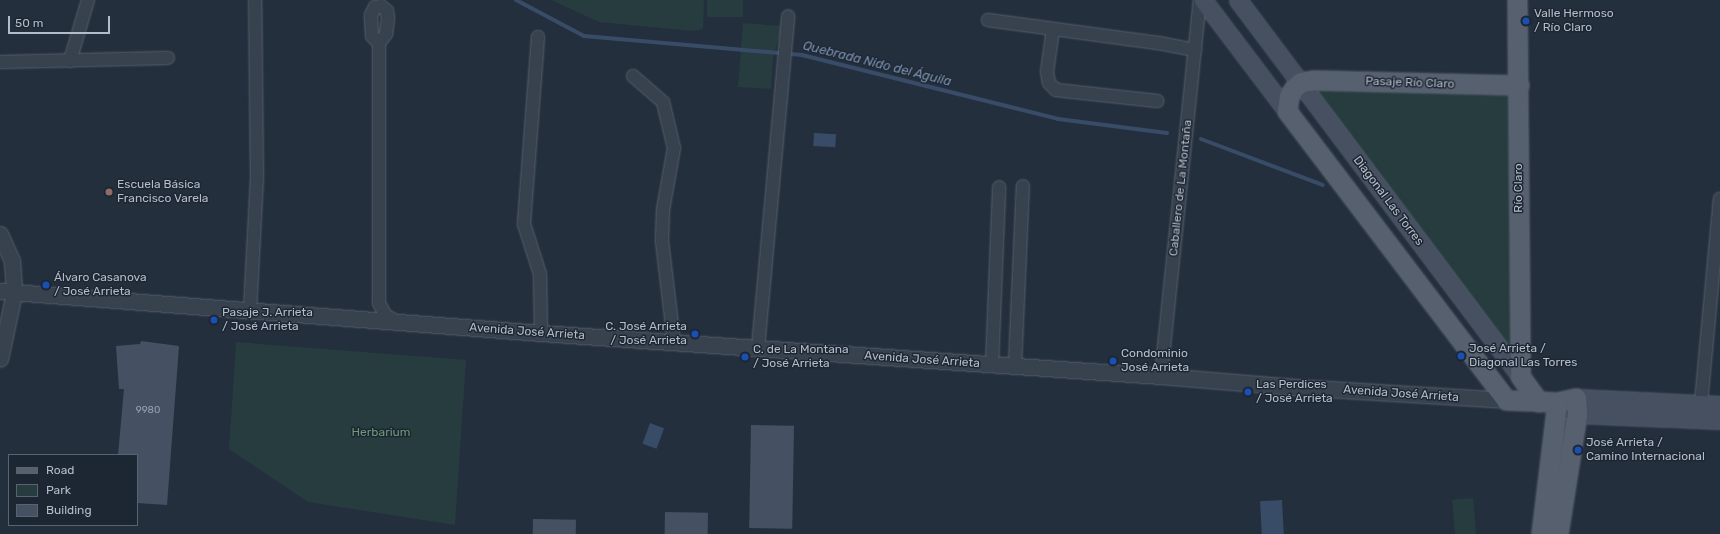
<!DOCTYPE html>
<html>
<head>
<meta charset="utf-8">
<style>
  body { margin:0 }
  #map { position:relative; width:1720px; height:534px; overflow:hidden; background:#242f3e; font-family:Rubik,sans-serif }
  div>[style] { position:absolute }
  .green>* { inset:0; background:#263c3f; transform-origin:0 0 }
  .water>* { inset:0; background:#394c67; transform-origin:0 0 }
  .stream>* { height:4px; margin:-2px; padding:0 2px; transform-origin:2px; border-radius:2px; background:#394c67 }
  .building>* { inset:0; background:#455162; transform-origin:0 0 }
  .roads { filter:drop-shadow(0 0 1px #565f6c) drop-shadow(0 0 1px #565f6c) }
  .minor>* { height:12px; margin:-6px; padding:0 6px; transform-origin:6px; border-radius:6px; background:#38414e }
  .tertiary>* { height:15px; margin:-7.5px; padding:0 7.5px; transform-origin:7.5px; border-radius:7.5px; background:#38414e }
  .secondary>* { height:17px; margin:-8.5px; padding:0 8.5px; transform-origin:8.5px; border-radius:8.5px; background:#465061 }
  .primary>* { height:19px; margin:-9.5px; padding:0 9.5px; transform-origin:9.5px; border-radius:9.5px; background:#56606e }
  .dots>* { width:11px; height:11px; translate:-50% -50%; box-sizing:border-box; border:2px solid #1d2633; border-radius:50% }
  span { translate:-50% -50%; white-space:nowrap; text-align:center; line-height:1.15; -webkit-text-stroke:3px #1d2633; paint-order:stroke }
  .number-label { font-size:10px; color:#98a1af }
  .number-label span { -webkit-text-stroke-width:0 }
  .poi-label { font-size:12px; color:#b4bcc9 }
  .left { translate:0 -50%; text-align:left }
  .right { translate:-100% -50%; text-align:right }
  .street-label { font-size:12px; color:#b4bcc9 }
  .park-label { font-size:12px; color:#6b9a76 }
  .water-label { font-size:13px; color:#7c92b1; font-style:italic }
  .legend { position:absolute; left:8px; top:454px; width:130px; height:72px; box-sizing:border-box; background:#1d2633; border:1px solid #59626f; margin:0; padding:5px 7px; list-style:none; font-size:12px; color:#b4bcc9 }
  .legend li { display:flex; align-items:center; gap:8px; height:20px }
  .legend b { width:20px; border:1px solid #59626f }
  .scale { position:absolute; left:8px; top:16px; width:102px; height:18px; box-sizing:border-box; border:2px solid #b4bcc9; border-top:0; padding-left:5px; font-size:12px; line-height:14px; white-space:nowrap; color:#b4bcc9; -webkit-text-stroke:3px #1d2633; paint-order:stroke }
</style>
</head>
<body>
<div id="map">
  <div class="green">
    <i style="clip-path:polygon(551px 0,704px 0,703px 29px,693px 31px,599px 22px)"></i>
    <i style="left:707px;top:0;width:36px;height:17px"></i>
    <i style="clip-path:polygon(743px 23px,782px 26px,773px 58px,771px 89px,738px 87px)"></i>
    <i style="clip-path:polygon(1308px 83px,1510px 90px,1513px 356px)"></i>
    <i style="clip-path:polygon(236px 342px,466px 360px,455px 525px,308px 502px,229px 449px)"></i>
    <i style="left:1473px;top:498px;width:36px;height:21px;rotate:85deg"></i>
  </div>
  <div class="water">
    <i style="left:814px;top:133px;width:22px;height:13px;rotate:3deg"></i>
    <i style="left:650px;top:423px;width:15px;height:22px;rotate:20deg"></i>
    <i style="left:1282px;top:500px;width:34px;height:22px;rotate:87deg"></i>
  </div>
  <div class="stream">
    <i style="left:516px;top:0;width:77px;rotate:27.9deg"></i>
    <i style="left:584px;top:36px;width:219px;rotate:5deg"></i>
    <i style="left:802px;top:55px;width:264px;rotate:14deg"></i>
    <i style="left:1058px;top:119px;width:110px;rotate:7.3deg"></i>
    <i style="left:1201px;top:139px;width:130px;rotate:20.7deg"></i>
  </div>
  <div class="building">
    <i style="clip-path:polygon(141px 341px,179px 346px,167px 505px,137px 503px,137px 455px,118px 455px,124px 389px,119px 389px,116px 346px,140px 344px)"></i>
    <i style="left:751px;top:425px;width:43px;height:103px;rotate:1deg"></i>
    <i style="left:665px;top:512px;width:43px;height:22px;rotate:1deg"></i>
    <i style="left:533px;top:519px;width:43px;height:15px;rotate:1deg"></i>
  </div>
  <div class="roads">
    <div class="minor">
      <i style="left:988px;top:20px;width:173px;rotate:7.7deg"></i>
      <i style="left:1159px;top:43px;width:37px;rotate:11deg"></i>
      <i style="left:1053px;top:29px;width:43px;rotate:97.9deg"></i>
      <i style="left:1047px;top:72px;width:11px;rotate:80deg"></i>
      <i style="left:1049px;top:83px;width:10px;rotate:45deg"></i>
      <i style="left:1056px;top:90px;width:102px;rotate:6.2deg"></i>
      <i style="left:538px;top:37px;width:188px;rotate:94.3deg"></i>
      <i style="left:524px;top:224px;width:52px;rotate:72.3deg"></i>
      <i style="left:540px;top:274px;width:59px;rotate:89deg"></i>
      <i style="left:379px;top:43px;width:10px;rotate:-135deg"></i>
      <i style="left:372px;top:36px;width:21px;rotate:-93deg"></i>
      <i style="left:371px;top:15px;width:9px;rotate:-63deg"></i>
      <i style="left:375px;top:7px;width:6px;rotate:-9deg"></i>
      <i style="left:381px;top:6px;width:8px;rotate:40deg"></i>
      <i style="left:387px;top:11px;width:7px;rotate:82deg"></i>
      <i style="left:388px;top:18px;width:16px;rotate:97deg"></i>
      <i style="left:386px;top:34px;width:11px;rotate:128deg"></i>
      <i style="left:379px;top:43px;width:260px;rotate:90deg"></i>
      <i style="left:379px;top:303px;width:13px;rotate:63deg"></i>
      <i style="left:385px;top:315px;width:13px;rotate:29deg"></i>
      <i style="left:70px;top:61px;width:64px;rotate:-73.6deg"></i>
      <i style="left:0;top:62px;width:168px;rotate:-1.4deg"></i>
      <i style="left:633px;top:76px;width:40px;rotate:41deg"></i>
      <i style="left:663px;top:102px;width:47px;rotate:76.6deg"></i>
      <i style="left:674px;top:148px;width:63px;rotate:100.1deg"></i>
      <i style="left:663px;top:210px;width:31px;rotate:92deg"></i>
      <i style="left:662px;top:241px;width:102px;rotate:83.2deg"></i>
      <i style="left:250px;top:311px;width:133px;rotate:-87deg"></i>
      <i style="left:257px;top:178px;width:178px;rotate:-90.6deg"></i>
      <i style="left:758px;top:348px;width:333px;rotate:-84.8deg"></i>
      <i style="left:992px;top:365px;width:178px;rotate:-87.7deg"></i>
      <i style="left:1015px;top:366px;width:180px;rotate:-87.5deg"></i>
      <i style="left:1161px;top:376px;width:378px;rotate:-84.1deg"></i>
      <i style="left:1701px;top:403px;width:205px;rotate:-84.7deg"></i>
    </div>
    <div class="tertiary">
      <i style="left:0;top:234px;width:30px;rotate:66deg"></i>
      <i style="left:12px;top:261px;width:32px;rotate:86deg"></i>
      <i style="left:14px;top:293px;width:67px;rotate:102deg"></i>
      <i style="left:0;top:291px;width:543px;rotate:4.44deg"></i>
      <i style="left:541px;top:333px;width:621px;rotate:3.97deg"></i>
      <i style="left:1161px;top:376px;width:134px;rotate:4.7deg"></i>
      <i style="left:1295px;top:387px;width:211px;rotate:3.5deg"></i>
    </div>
    <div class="secondary">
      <i style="left:1203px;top:0;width:139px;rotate:52.9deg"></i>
      <i style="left:1238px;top:0;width:470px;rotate:53.1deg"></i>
      <i style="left:1576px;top:398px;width:144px;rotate:2.8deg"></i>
      <i style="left:1566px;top:408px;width:13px;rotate:29deg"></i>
      <i style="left:1577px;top:414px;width:143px;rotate:2.4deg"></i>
    </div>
    <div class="primary">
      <i style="left:1517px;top:0;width:376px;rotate:89.5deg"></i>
      <i style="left:1520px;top:376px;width:32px;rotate:54deg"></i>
      <i style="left:1519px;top:85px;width:205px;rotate:-178.6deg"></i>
      <i style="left:1314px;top:80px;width:13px;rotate:171deg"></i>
      <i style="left:1301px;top:82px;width:9px;rotate:139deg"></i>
      <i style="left:1294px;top:88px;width:9px;rotate:122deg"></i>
      <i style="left:1289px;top:96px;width:15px;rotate:98deg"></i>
      <i style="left:1287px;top:111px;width:363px;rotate:52.8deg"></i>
      <i style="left:1506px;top:400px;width:51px;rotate:2.2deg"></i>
      <i style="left:1557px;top:402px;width:19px;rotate:-12deg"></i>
      <i style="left:1576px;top:398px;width:16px;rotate:86deg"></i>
      <i style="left:1577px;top:414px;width:121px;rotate:99deg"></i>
      <i style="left:1541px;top:534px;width:133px;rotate:-83.1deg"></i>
    </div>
  </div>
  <div class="dots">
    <i style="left:1526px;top:21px;background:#1a4fb4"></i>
    <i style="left:109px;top:192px;background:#8d6e63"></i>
    <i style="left:46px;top:285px;background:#1a4fb4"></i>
    <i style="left:214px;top:320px;background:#1a4fb4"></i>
    <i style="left:695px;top:334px;background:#1a4fb4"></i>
    <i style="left:1461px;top:356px;background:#1a4fb4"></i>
    <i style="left:745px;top:357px;background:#1a4fb4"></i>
    <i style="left:1113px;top:361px;background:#1a4fb4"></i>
    <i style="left:1248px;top:392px;background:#1a4fb4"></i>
    <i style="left:1578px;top:450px;background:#1a4fb4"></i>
  </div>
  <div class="number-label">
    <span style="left:148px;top:411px">9980</span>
  </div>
  <div class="poi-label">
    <span class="left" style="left:1534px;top:21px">Valle Hermoso<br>/ Río Claro</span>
    <span class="left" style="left:117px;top:192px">Escuela Básica<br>Francisco Varela</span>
    <span class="left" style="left:54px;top:285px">Álvaro Casanova<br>/ José Arrieta</span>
    <span class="left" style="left:222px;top:320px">Pasaje J. Arrieta<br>/ José Arrieta</span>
    <span class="right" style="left:687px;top:334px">C. José Arrieta<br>/ José Arrieta</span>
    <span class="left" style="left:1469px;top:356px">José Arrieta /<br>Diagonal Las Torres</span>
    <span class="left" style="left:753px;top:357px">C. de La Montana<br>/ José Arrieta</span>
    <span class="left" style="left:1121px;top:361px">Condominio<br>José Arrieta</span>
    <span class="left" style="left:1256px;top:392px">Las Perdices<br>/ José Arrieta</span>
    <span class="left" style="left:1586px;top:450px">José Arrieta /<br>Camino Internacional</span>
  </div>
  <div class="street-label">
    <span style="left:1410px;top:83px;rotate:2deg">Pasaje Río Claro</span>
    <span style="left:1181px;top:188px;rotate:-84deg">Caballero de La Montaña</span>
    <span style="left:1519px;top:188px;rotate:-90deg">Río Claro</span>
    <span style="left:1388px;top:201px;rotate:53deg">Diagonal Las Torres</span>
    <span style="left:527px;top:332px;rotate:4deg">Avenida José Arrieta</span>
    <span style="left:922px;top:360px;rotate:4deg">Avenida José Arrieta</span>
    <span style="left:1401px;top:394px;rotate:4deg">Avenida José Arrieta</span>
  </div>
  <div class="park-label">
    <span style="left:381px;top:433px">Herbarium</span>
  </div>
  <div class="water-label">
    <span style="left:877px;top:64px;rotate:14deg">Quebrada Nido del Águila</span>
  </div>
  <ul class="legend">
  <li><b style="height:5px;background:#56606e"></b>Road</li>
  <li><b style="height:11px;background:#263c3f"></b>Park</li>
  <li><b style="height:11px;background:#455162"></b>Building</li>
  </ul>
  <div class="scale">50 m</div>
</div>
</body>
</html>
